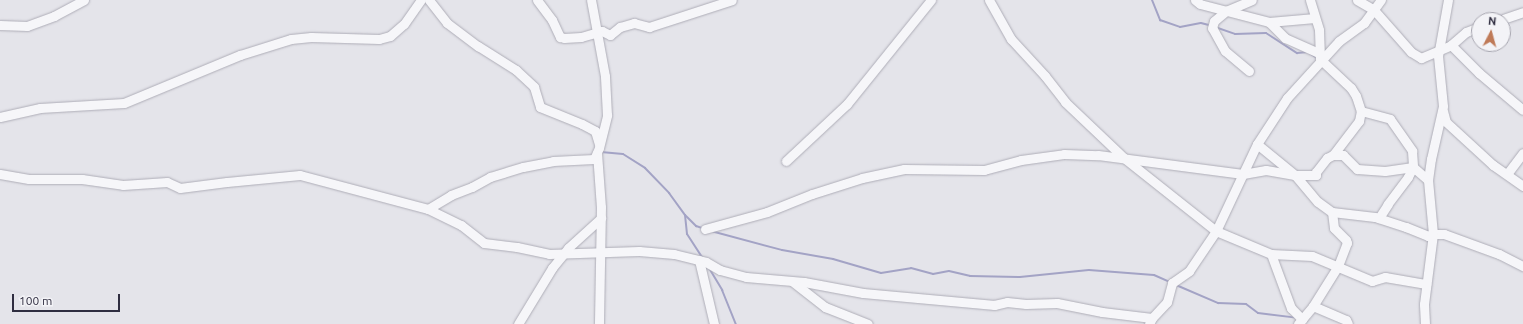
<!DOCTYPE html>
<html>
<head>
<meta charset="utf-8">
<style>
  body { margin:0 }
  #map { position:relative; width:1523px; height:324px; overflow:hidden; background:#e4e4ea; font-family:Ubuntu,sans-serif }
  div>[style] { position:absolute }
  .stream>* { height:2px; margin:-1px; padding:0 1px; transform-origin:1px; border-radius:1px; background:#a3a3c5 }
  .roads { filter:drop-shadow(0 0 1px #aeadb7) drop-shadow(0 0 1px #aeadb7) }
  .minor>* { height:9px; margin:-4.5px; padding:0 4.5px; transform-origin:4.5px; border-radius:4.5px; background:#f6f6f9 }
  span { translate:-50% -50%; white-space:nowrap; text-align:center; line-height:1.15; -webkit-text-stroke:3px #f3f3f7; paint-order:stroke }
  .north { position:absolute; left:1471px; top:12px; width:40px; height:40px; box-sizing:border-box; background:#f3f3f7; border:1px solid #a5a4ae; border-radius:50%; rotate:6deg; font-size:11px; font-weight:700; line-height:16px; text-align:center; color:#2f2d40 }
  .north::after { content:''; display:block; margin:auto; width:14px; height:18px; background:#bf7a58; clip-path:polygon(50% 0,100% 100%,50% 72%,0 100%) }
  .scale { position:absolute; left:12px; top:294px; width:108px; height:18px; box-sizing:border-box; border:2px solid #2f2d40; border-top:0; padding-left:5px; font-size:12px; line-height:14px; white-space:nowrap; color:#2f2d40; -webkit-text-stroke:3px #f3f3f7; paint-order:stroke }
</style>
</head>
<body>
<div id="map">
  <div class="stream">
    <i style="left:1152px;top:0;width:22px;rotate:68deg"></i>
    <i style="left:1160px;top:20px;width:21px;rotate:19deg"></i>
    <i style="left:1180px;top:27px;width:21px;rotate:-11deg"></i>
    <i style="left:1201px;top:23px;width:8px;rotate:14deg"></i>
    <i style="left:1215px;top:27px;width:21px;rotate:19deg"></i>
    <i style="left:1235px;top:34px;width:31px;rotate:-2deg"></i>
    <i style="left:1266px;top:33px;width:37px;rotate:33deg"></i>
    <i style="left:1297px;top:53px;width:11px;rotate:-5deg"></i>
    <i style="left:1308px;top:52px;width:11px;rotate:34deg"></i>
    <i style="left:601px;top:152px;width:22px;rotate:5deg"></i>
    <i style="left:623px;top:154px;width:26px;rotate:32deg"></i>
    <i style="left:645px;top:168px;width:35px;rotate:46deg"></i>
    <i style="left:669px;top:193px;width:27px;rotate:54deg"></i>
    <i style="left:685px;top:215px;width:16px;rotate:45deg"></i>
    <i style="left:696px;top:226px;width:6px;rotate:18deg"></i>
    <i style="left:685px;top:215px;width:19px;rotate:84deg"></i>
    <i style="left:687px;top:234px;width:27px;rotate:57deg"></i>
    <i style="left:711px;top:231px;width:73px;rotate:15deg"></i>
    <i style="left:782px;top:250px;width:52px;rotate:10deg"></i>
    <i style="left:833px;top:259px;width:50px;rotate:16.3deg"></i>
    <i style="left:881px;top:273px;width:30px;rotate:-9deg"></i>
    <i style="left:911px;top:268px;width:23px;rotate:15deg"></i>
    <i style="left:933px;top:274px;width:16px;rotate:-11deg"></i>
    <i style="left:949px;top:271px;width:22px;rotate:13deg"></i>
    <i style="left:970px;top:276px;width:50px;rotate:1.1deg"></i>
    <i style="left:1020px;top:277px;width:69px;rotate:-5.8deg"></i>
    <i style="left:1089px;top:270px;width:65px;rotate:4.4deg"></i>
    <i style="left:1154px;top:275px;width:17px;rotate:24deg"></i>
    <i style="left:709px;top:268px;width:26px;rotate:59deg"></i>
    <i style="left:722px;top:290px;width:37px;rotate:68deg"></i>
    <i style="left:1176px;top:285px;width:46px;rotate:23.2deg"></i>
    <i style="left:1218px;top:303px;width:28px;rotate:2deg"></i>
    <i style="left:1246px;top:304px;width:15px;rotate:37deg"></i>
    <i style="left:1258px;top:313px;width:38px;rotate:7deg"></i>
  </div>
  <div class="roads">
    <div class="minor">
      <i style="left:429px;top:0;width:29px;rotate:52deg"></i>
      <i style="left:447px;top:23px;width:39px;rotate:37deg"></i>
      <i style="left:478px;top:46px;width:45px;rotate:32.3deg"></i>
      <i style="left:516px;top:70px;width:25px;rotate:43deg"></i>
      <i style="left:534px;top:87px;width:21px;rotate:73deg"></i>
      <i style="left:540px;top:107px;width:45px;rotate:22deg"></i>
      <i style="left:582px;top:124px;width:15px;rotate:28deg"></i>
      <i style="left:595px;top:131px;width:14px;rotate:73deg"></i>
      <i style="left:537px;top:0;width:25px;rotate:53deg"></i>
      <i style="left:552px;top:20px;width:19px;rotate:65deg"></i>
      <i style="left:560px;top:37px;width:4px;rotate:14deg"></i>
      <i style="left:564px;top:38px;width:17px;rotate:-3deg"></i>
      <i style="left:581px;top:37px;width:22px;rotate:-16deg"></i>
      <i style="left:602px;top:31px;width:9px;rotate:27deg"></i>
      <i style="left:610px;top:35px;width:13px;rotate:-39deg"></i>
      <i style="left:620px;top:27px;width:15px;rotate:-16deg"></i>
      <i style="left:634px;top:23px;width:16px;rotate:15deg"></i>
      <i style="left:649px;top:27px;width:87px;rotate:-18deg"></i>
      <i style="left:989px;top:0;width:45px;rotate:60.6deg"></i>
      <i style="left:1011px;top:39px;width:50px;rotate:47.4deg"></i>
      <i style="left:1045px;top:76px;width:33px;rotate:52deg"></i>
      <i style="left:1065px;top:102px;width:81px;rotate:43.5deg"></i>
      <i style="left:1124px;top:158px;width:117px;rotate:38.4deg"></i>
      <i style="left:1216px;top:231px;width:60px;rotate:22.7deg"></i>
      <i style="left:1271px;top:254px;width:41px;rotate:2.8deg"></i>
      <i style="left:1312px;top:256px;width:65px;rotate:22.6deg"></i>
      <i style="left:1372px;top:281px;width:14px;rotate:-17deg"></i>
      <i style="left:1385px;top:277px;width:42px;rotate:9.7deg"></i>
      <i style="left:1195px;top:0;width:6px;rotate:39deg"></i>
      <i style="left:1200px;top:4px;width:71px;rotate:14.6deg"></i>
      <i style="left:1269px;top:22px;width:23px;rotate:45deg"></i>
      <i style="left:1285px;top:38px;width:39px;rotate:24deg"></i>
      <i style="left:1310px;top:0;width:31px;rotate:73deg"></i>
      <i style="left:1319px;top:30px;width:28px;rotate:88deg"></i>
      <i style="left:1357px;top:0;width:20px;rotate:30deg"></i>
      <i style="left:1374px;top:10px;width:56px;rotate:48.6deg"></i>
      <i style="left:1411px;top:52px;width:12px;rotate:31deg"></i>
      <i style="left:1421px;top:58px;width:33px;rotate:-23deg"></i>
      <i style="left:1451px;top:45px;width:20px;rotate:-41deg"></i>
      <i style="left:1466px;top:32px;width:14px;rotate:-21deg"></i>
      <i style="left:1500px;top:20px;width:24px;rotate:-19deg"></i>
      <i style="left:1269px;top:22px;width:46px;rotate:-5deg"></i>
      <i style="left:0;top:25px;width:27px;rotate:2deg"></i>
      <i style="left:27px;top:26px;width:29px;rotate:-20deg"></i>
      <i style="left:54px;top:16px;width:34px;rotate:-28deg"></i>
      <i style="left:1451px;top:45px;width:40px;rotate:45deg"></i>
      <i style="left:1479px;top:73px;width:57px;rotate:40.1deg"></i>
      <i style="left:1320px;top:59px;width:42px;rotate:43.1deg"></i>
      <i style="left:1351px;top:88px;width:9px;rotate:58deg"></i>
      <i style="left:1356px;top:96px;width:16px;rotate:72deg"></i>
      <i style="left:1249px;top:71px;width:31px;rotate:-140deg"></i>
      <i style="left:1225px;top:51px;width:26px;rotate:-119deg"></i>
      <i style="left:1212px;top:28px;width:7px;rotate:-74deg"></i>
      <i style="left:1214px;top:21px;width:16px;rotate:-40deg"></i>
      <i style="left:1226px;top:11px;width:28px;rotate:-23deg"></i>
      <i style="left:1443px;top:111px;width:11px;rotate:75deg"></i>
      <i style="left:1446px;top:122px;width:64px;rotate:42.5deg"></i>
      <i style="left:1493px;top:165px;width:37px;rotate:35deg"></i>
      <i style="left:0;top:117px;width:41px;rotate:-12.7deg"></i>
      <i style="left:40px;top:108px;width:84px;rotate:-3.4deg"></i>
      <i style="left:124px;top:103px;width:126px;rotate:-22.5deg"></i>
      <i style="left:240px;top:55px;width:53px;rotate:-17.4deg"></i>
      <i style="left:291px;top:39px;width:20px;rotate:-6deg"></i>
      <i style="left:311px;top:37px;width:68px;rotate:1.7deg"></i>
      <i style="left:379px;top:39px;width:11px;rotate:-15deg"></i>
      <i style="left:390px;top:36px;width:18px;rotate:-41deg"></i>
      <i style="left:404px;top:24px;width:29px;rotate:-55deg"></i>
      <i style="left:1257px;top:144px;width:49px;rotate:39.2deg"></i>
      <i style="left:1295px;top:175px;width:35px;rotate:50deg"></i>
      <i style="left:1318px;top:202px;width:17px;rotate:36deg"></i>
      <i style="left:1332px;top:212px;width:43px;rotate:6.6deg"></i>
      <i style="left:1375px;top:217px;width:33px;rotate:18deg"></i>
      <i style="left:1406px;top:227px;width:24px;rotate:22deg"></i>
      <i style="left:1428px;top:236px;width:5px;rotate:-22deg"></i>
      <i style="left:1433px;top:234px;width:11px"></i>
      <i style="left:1444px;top:234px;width:59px;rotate:20deg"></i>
      <i style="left:1499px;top:254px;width:27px;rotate:27deg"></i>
      <i style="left:597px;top:153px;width:54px;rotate:85.8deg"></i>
      <i style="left:601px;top:207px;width:117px;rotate:91deg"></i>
      <i style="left:1333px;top:155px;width:43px;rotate:-52.6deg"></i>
      <i style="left:1359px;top:121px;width:10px;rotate:-79deg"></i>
      <i style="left:1361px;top:111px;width:30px;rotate:15deg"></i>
      <i style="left:1390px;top:119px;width:39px;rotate:55deg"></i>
      <i style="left:1412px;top:151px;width:16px;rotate:86deg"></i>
      <i style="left:1413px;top:167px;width:11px;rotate:117deg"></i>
      <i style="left:1408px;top:177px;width:34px;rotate:127deg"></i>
      <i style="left:1388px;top:204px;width:17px;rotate:123deg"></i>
      <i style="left:786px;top:161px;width:83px;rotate:-43.1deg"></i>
      <i style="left:847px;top:104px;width:134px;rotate:-51.1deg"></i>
      <i style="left:0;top:174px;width:29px;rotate:10deg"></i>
      <i style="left:29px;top:179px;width:53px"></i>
      <i style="left:82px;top:179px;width:41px;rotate:8.3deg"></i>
      <i style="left:123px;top:185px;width:44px;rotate:-3.9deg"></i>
      <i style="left:167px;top:182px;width:14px;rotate:25deg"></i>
      <i style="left:180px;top:188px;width:47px;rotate:-7.3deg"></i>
      <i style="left:227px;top:182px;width:73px;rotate:-5.5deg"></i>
      <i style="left:300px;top:175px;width:132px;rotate:14.9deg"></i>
      <i style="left:428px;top:209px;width:37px;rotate:26deg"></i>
      <i style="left:461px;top:225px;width:29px;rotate:38deg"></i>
      <i style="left:484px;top:243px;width:33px;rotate:7deg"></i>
      <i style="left:517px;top:247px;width:33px;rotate:12deg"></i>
      <i style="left:549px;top:254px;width:90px;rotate:-1.9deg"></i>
      <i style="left:639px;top:251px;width:35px;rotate:5deg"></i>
      <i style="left:674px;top:254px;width:33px;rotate:14deg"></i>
      <i style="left:706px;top:262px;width:16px;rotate:30deg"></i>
      <i style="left:720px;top:270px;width:27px;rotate:15deg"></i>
      <i style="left:746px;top:277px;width:58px;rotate:4.9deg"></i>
      <i style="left:804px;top:282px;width:60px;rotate:10.6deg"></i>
      <i style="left:863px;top:293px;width:132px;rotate:5.2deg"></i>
      <i style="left:994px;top:305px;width:13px;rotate:-13deg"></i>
      <i style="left:1007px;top:302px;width:19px;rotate:6deg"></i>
      <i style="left:1026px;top:304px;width:31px;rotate:-2deg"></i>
      <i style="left:1057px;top:303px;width:46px;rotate:11.3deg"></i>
      <i style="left:1102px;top:312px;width:50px;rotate:6.8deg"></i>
      <i style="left:1507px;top:174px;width:26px;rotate:-53deg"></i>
      <i style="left:428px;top:209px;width:27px;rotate:-31deg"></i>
      <i style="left:451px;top:195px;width:22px;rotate:-21deg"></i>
      <i style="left:472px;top:187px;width:21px;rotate:-29deg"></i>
      <i style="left:490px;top:177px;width:34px;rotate:-17deg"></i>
      <i style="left:523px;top:167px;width:31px;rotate:-11deg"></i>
      <i style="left:553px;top:161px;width:41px;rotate:-2.8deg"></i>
      <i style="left:594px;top:159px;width:12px;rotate:-66deg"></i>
      <i style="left:599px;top:148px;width:34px;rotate:-76deg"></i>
      <i style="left:607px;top:115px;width:39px;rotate:-93deg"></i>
      <i style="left:605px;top:76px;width:77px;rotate:-100.4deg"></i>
      <i style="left:705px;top:229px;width:64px;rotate:-15.3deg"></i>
      <i style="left:767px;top:212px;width:48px;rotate:-21.8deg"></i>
      <i style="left:812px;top:194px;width:52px;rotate:-17.7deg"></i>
      <i style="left:862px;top:178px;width:43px;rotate:-12.1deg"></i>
      <i style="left:904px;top:169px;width:80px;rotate:0.7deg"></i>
      <i style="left:984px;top:170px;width:38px;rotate:-15deg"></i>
      <i style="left:1021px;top:160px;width:43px;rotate:-7.9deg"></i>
      <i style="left:1064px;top:154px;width:34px;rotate:2deg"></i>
      <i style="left:1098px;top:155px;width:146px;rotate:7.5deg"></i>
      <i style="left:1243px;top:174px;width:23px;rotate:-10deg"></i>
      <i style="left:1266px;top:170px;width:29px;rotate:10deg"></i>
      <i style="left:1295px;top:175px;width:21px"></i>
      <i style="left:1316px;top:175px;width:3px;rotate:-90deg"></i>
      <i style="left:1316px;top:172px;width:18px;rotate:-52deg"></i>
      <i style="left:1327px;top:158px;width:7px;rotate:-27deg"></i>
      <i style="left:1333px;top:155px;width:10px"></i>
      <i style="left:1343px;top:155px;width:20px;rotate:45deg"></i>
      <i style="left:1357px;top:169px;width:28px;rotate:4deg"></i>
      <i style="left:1385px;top:171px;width:28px;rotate:-8deg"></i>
      <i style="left:1413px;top:167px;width:20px;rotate:41deg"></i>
      <i style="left:1271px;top:254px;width:58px;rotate:69.7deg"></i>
      <i style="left:1291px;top:308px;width:16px;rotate:45deg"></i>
      <i style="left:699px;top:260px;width:66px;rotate:76.8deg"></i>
      <i style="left:793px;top:282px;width:41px;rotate:38deg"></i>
      <i style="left:825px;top:307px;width:46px;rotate:21.6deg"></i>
      <i style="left:1313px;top:306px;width:36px;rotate:23deg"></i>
      <i style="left:1346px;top:320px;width:4px;rotate:63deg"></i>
      <i style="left:518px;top:324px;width:66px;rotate:-58.7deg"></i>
      <i style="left:552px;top:268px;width:26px;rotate:-51deg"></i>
      <i style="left:568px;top:248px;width:45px;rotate:-42.3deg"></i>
      <i style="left:1149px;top:324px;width:7px;rotate:-63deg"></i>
      <i style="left:1152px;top:318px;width:22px;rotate:-47deg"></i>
      <i style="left:1167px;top:302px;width:20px;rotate:-75deg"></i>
      <i style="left:1172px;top:283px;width:21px;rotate:-35deg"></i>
      <i style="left:1189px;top:271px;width:48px;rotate:-56deg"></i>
      <i style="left:1216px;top:231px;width:96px;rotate:-64.8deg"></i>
      <i style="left:1257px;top:144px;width:55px;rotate:-56.9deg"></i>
      <i style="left:1287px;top:98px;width:77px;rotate:-47.6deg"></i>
      <i style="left:1339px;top:41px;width:31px;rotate:-36deg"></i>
      <i style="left:1364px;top:23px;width:29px;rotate:-54deg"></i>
      <i style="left:1298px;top:324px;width:23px;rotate:-50deg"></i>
      <i style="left:1313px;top:306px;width:47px;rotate:-58deg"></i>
      <i style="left:1338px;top:266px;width:25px;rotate:-69deg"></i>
      <i style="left:1347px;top:243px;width:3px;rotate:-108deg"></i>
      <i style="left:1346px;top:240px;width:17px;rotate:-135deg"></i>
      <i style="left:1334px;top:228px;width:16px;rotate:-97deg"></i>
      <i style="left:1425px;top:324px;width:20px;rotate:-93deg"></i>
      <i style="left:1424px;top:304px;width:71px;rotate:-82.7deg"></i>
      <i style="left:1433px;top:234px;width:54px;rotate:-95.3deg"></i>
      <i style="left:1428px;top:180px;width:21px;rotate:-82deg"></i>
      <i style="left:1431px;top:159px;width:54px;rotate:-77.2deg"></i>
      <i style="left:1443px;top:106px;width:50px;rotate:-95.7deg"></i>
      <i style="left:1438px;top:56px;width:57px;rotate:-79.9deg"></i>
    </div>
  </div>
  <div class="north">N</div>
  <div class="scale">100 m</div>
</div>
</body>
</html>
